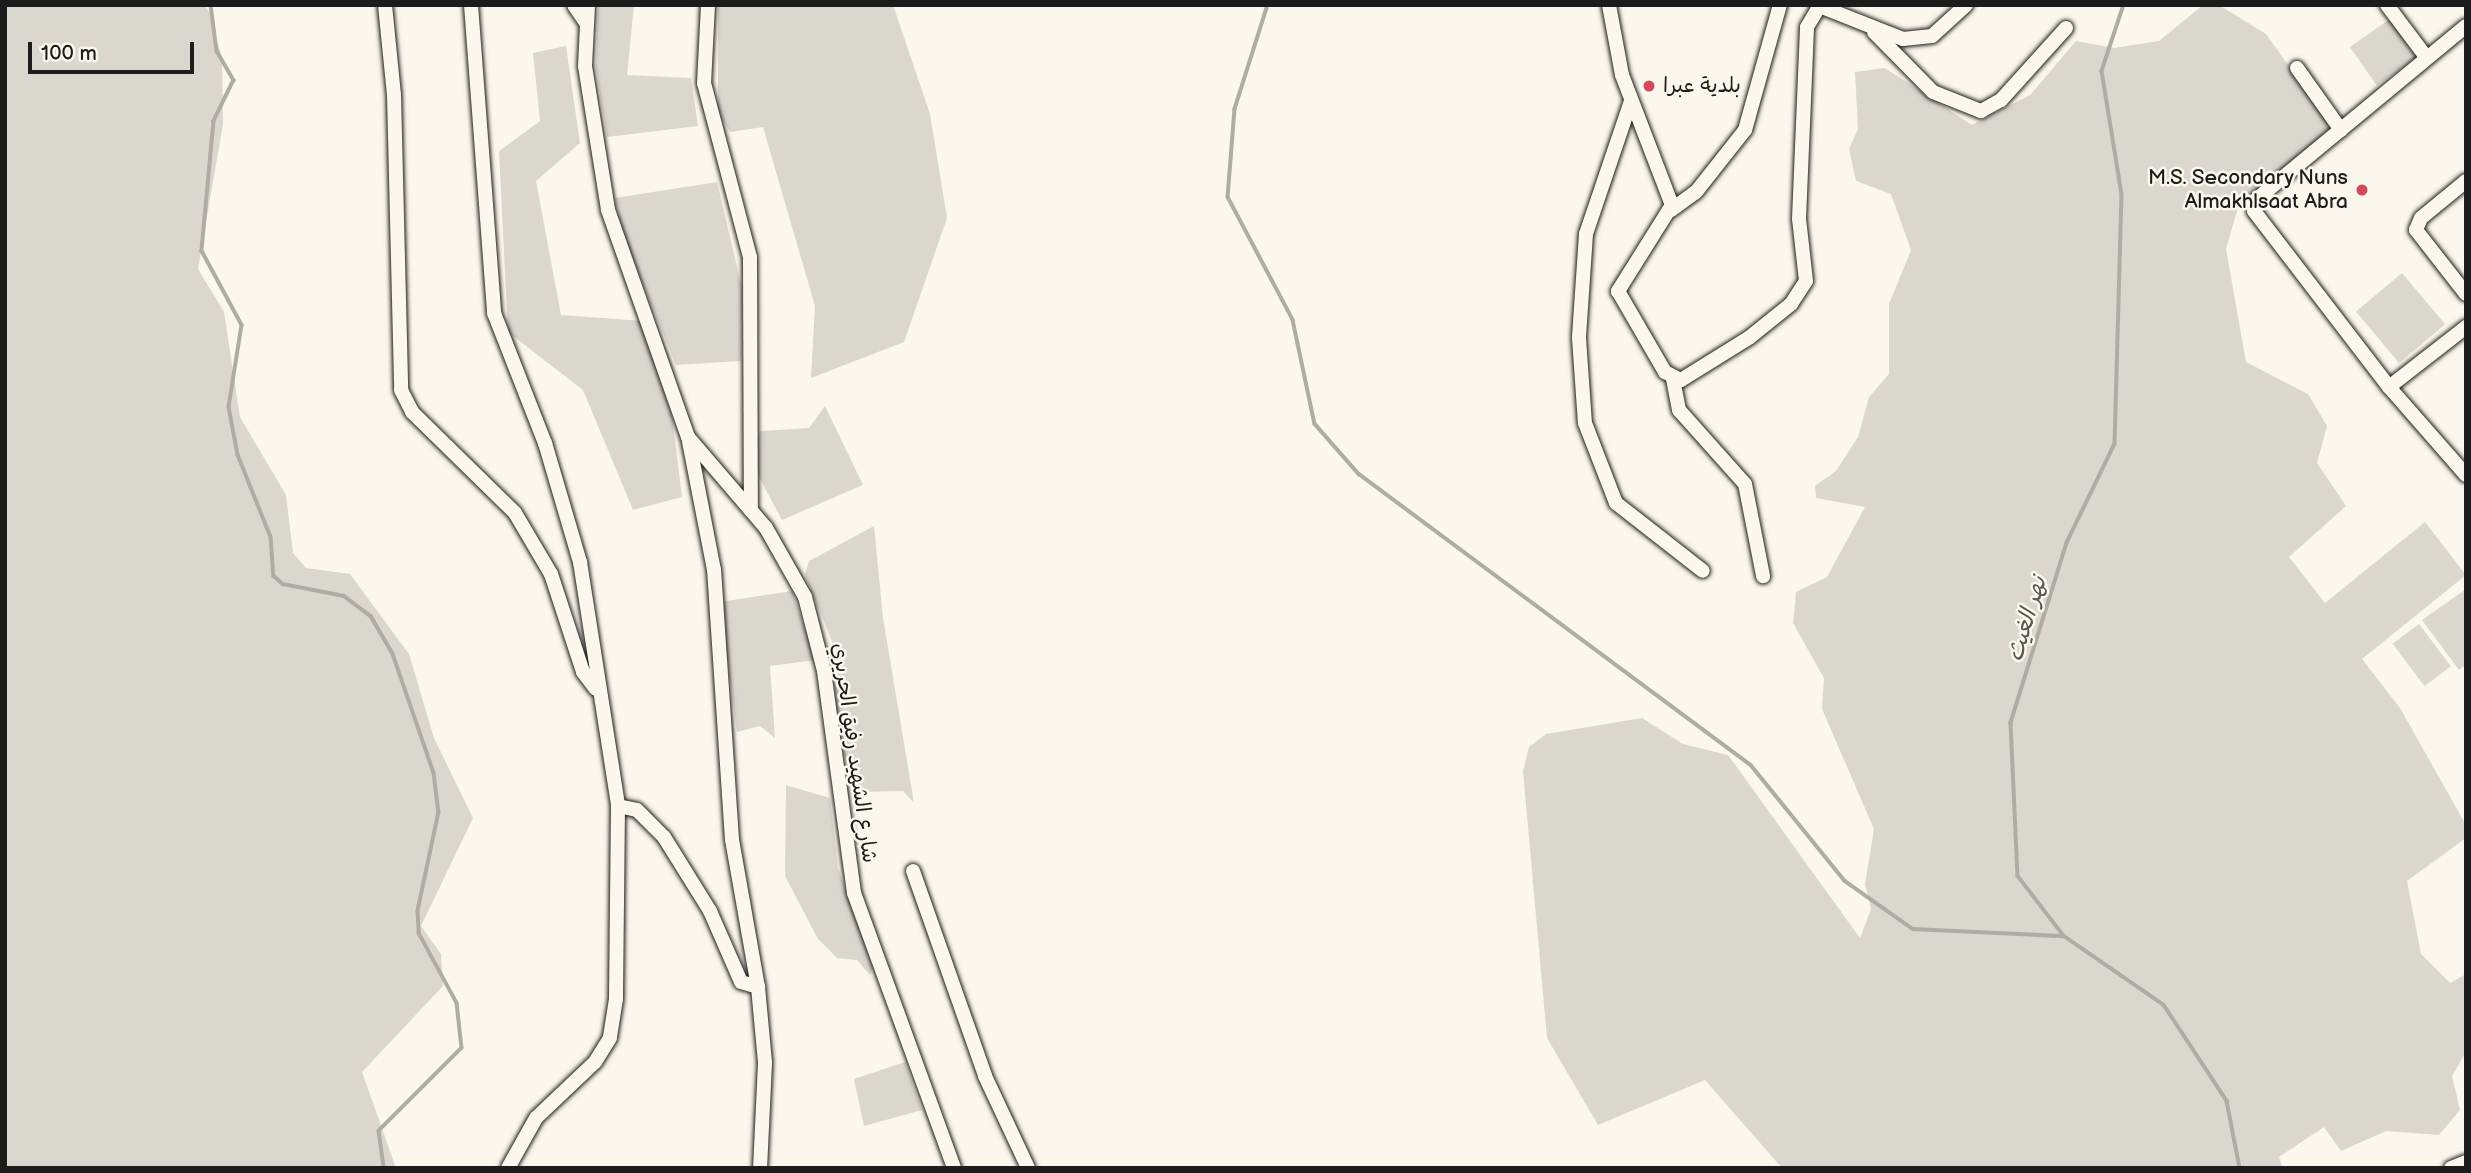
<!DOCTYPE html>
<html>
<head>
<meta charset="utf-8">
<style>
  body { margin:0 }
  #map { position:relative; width:2471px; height:1173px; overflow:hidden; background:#fbf7ec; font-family:"Balsamiq Sans","Playpen Sans Arabic",sans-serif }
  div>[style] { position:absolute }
  .green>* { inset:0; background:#dad7ce; transform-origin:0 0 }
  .stream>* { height:3.5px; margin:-1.75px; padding:0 1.75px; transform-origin:1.75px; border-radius:1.75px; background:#afaca5 }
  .roads { filter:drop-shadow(0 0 2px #1c1c1c) drop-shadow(0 0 2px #1c1c1c) }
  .minor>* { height:14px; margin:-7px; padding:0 7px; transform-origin:7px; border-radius:7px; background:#fbf7ec }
  .dots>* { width:19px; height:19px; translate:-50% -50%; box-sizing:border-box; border:4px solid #fbf7ec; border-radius:50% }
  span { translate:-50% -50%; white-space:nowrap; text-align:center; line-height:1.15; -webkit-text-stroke:5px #fbf7ec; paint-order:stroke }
  .poi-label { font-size:21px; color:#1c1c1c }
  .left { translate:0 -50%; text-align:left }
  .right { translate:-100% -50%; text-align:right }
  .street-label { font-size:21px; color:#1c1c1c }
  .water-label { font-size:23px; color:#575653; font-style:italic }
  .frame { position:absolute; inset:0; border:7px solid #1c1c1c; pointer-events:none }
  .scale { position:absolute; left:28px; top:42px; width:166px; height:32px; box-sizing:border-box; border:4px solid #1c1c1c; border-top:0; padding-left:9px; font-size:21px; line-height:24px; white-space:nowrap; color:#1c1c1c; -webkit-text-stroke:5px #fbf7ec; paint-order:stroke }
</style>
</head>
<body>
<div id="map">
  <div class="green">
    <i style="clip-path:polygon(5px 5px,204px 5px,209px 12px,222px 58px,223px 124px,198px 269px,224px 312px,240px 417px,286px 495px,293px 553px,306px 568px,350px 574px,409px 654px,434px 738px,473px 818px,421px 926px,441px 954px,443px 986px,362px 1072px,396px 1168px,5px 1168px)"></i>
    <i style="clip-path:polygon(598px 5px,634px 5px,627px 75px,691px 78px,698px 126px,607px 137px,596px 69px)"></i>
    <i style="clip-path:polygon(718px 5px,893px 5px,930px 114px,947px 218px,904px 342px,811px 378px,815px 306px,763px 127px,730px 132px,718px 112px)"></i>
    <i style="clip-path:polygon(2203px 5px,2219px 5px,2266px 34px,2334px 129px,2238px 208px,2226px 249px,2246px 362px,2308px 394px,2327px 426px,2317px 463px,2346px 506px,2289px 557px,2325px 603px,2425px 522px,2466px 575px,2362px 659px,2400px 708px,2466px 825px,2466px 838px,2407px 881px,2421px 954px,2450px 983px,2466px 974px,2466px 1052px,2452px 1076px,2460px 1110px,2439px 1135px,2386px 1131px,2341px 1151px,2324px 1127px,2279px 1157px,2283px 1168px,1782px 1168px,1705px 1080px,1598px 1125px,1547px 1038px,1523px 771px,1529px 747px,1546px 734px,1642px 718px,1683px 744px,1728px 755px,1860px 938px,1871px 909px,1865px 884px,1874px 829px,1822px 709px,1824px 678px,1793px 623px,1796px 592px,1827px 577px,1865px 507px,1816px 498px,1815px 486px,1836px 471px,1858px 437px,1869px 397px,1889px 374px,1889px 304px,1911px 250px,1891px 194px,1856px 181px,1849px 149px,1858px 129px,1855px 72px,1885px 68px,1972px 125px,2030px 95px,2076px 41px,2114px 48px,2159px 41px)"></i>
    <i style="left:2390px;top:19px;width:47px;height:49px;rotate:55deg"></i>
    <i style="clip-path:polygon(566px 46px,580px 143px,536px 181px,561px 315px,643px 321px,672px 416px,682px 497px,633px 510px,583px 390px,508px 332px,499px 151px,540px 121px,533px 53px)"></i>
    <i style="clip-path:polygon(717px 182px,742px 288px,741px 361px,676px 365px,623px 235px,615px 198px)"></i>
    <i style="left:2402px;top:273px;width:67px;height:60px;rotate:50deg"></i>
    <i style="clip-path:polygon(825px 406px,863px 485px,782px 520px,759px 477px,754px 447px,760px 431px,809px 428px)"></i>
    <i style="clip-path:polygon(874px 526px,883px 618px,914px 803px,903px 791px,854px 792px,835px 719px,834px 646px,805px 575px,809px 561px)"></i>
    <i style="clip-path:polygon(2466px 589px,2466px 665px,2459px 670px,2422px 620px)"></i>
    <i style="clip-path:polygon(792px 591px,815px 660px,770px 666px,775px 738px,760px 726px,737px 732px,720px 602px)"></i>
    <i style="left:2419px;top:624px;width:53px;height:33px;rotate:53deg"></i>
    <i style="clip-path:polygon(786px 785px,830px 798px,838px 868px,873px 968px,870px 975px,857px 960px,837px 958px,818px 939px,785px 876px)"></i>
    <i style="clip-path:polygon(905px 1062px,922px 1110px,864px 1126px,854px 1079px)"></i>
  </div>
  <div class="stream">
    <i style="left:211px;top:5px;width:46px;rotate:82.6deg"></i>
    <i style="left:217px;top:51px;width:34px;rotate:60deg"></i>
    <i style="left:234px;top:80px;width:46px;rotate:116deg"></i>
    <i style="left:214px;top:121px;width:131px;rotate:95.3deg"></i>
    <i style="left:202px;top:251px;width:84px;rotate:61.6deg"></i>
    <i style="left:242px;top:325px;width:83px;rotate:99deg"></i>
    <i style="left:229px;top:407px;width:49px;rotate:79.4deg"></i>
    <i style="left:238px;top:455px;width:88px;rotate:68.1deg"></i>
    <i style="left:271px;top:537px;width:39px;rotate:86deg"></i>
    <i style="left:274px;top:576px;width:12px;rotate:42deg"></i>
    <i style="left:283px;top:584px;width:62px;rotate:11.1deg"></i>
    <i style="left:344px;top:596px;width:34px;rotate:37deg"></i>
    <i style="left:371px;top:616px;width:44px;rotate:59.9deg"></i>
    <i style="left:393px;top:654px;width:126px;rotate:71deg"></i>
    <i style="left:434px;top:773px;width:39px;rotate:83deg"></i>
    <i style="left:439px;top:812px;width:101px;rotate:102deg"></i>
    <i style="left:418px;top:911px;width:22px;rotate:87deg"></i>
    <i style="left:419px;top:933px;width:80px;rotate:61.5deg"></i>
    <i style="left:457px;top:1003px;width:45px;rotate:83.7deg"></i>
    <i style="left:462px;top:1048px;width:117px;rotate:135deg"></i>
    <i style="left:379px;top:1131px;width:37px;rotate:82deg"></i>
    <i style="left:1268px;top:5px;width:109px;rotate:107.6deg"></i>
    <i style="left:1235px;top:109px;width:88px;rotate:94.5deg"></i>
    <i style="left:1228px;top:197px;width:139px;rotate:62.1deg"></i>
    <i style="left:1293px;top:320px;width:106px;rotate:78.1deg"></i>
    <i style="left:1315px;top:424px;width:67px;rotate:48.7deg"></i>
    <i style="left:1359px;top:474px;width:488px;rotate:36.6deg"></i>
    <i style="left:1751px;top:765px;width:149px;rotate:51deg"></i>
    <i style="left:1845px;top:881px;width:83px;rotate:35.2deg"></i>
    <i style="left:1913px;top:929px;width:151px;rotate:2.7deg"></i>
    <i style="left:2124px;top:5px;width:70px;rotate:108.4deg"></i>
    <i style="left:2102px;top:71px;width:125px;rotate:80.8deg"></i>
    <i style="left:2122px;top:194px;width:250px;rotate:91.6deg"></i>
    <i style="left:2115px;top:444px;width:110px;rotate:115.9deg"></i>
    <i style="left:2067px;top:543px;width:189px;rotate:107.3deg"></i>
    <i style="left:2011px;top:723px;width:153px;rotate:87.4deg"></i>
    <i style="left:2018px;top:876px;width:76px;rotate:52.5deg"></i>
    <i style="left:2064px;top:936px;width:121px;rotate:34.6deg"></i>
    <i style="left:2164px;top:1005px;width:115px;rotate:56.7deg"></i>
    <i style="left:2227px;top:1101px;width:68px;rotate:79deg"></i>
  </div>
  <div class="roads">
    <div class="minor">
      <i style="left:385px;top:5px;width:90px;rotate:84.3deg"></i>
      <i style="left:394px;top:95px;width:295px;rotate:88.6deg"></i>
      <i style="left:401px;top:390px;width:25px;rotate:63deg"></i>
      <i style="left:412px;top:412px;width:144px;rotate:44.4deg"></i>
      <i style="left:515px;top:513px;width:71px;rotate:59.5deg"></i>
      <i style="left:551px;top:574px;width:103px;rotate:71.9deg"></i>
      <i style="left:583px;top:672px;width:21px;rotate:53deg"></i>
      <i style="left:471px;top:5px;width:309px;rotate:85.7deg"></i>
      <i style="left:494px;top:313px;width:140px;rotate:68.6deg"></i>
      <i style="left:545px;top:443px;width:124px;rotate:73.6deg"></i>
      <i style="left:580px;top:562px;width:247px;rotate:81.1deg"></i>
      <i style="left:618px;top:806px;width:193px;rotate:90.6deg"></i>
      <i style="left:616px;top:999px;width:39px;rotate:99deg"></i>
      <i style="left:610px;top:1038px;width:28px;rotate:122deg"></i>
      <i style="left:595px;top:1062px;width:81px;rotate:136.5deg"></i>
      <i style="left:536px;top:1118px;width:57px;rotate:119.2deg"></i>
      <i style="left:574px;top:5px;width:23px;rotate:56deg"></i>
      <i style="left:588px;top:5px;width:61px;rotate:92.8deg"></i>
      <i style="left:585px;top:66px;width:146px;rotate:80.9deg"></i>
      <i style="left:608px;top:210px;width:241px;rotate:70.6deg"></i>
      <i style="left:688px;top:437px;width:120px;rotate:49.4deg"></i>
      <i style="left:766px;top:528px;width:79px;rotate:60.5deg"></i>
      <i style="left:805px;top:597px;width:76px;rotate:75.6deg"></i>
      <i style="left:824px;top:671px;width:224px;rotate:82.3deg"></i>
      <i style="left:854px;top:893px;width:293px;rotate:70deg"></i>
      <i style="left:708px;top:5px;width:78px;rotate:92.9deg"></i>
      <i style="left:704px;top:83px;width:180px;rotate:75.2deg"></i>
      <i style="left:750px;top:257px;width:253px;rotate:89.8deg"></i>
      <i style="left:1609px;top:5px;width:71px;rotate:79.5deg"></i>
      <i style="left:1622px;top:75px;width:139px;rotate:69deg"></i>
      <i style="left:1672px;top:205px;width:102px;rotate:122.1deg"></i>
      <i style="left:1618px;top:291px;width:94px;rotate:59.9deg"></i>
      <i style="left:1665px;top:372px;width:18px;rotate:27deg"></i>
      <i style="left:1681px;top:380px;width:81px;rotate:-31.9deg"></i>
      <i style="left:1750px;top:337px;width:53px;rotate:-38.8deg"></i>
      <i style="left:1791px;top:304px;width:27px;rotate:-57deg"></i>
      <i style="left:1806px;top:281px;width:62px;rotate:-96.4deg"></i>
      <i style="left:1799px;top:219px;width:192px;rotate:-87.6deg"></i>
      <i style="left:1807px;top:27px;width:26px;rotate:-59deg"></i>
      <i style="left:1817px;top:5px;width:92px;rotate:21.6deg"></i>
      <i style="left:1903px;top:39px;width:29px;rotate:-6deg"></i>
      <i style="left:1932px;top:36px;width:46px;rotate:-42.4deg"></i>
      <i style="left:2387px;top:5px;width:66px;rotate:53deg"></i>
      <i style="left:2466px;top:26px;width:271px;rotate:140.4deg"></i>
      <i style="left:2257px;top:199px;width:12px;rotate:104deg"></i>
      <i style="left:2254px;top:211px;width:222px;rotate:52.5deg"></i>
      <i style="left:2389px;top:387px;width:117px;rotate:48.8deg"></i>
      <i style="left:1874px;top:32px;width:84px;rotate:45.5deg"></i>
      <i style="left:1933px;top:92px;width:52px;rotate:21.6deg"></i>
      <i style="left:1981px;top:111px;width:23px;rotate:-29deg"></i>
      <i style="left:2001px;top:100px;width:97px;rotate:-47.9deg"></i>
      <i style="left:2297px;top:68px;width:76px;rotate:54.6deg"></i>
      <i style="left:1631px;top:101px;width:140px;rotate:108.7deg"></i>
      <i style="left:1586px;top:234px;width:104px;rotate:93.9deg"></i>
      <i style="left:1579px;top:338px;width:85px;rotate:86deg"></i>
      <i style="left:1585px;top:423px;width:86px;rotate:68.8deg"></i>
      <i style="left:1616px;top:503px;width:110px;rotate:38deg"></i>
      <i style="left:2466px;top:181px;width:58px;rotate:140.6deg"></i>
      <i style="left:2421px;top:218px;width:13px;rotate:113deg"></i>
      <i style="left:2416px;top:230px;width:81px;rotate:52deg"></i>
      <i style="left:1671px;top:210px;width:31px;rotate:-36deg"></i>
      <i style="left:1696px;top:192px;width:79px;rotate:-51.7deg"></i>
      <i style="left:1745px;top:130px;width:130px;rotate:-74.4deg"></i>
      <i style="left:1673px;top:379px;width:32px;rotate:79deg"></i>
      <i style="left:1679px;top:410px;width:99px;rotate:48.3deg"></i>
      <i style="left:1745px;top:484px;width:94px;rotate:78.9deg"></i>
      <i style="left:2389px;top:387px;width:98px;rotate:-37.9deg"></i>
      <i style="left:618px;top:806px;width:19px;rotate:12deg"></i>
      <i style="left:637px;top:810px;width:38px;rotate:45deg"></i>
      <i style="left:664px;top:837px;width:87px;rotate:58.1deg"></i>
      <i style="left:710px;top:911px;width:77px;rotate:66.4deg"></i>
      <i style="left:741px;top:982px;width:18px;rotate:16deg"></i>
      <i style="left:758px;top:987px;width:149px;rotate:-100deg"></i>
      <i style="left:732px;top:840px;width:271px;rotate:-93.8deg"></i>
      <i style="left:714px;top:570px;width:131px;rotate:-101deg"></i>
      <i style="left:913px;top:871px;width:217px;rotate:70.6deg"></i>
      <i style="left:985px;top:1076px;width:102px;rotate:64.9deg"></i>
      <i style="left:758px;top:987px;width:76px;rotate:84.7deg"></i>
      <i style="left:765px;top:1063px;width:105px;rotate:92.7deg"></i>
      <i style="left:2451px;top:1168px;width:16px;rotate:-22deg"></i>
    </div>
  </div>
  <div class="dots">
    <i style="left:1649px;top:86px;background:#d1495b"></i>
    <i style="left:2362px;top:190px;background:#d1495b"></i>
  </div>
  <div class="poi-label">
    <span class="left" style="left:1663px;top:86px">بلدية عبرا</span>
    <span class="right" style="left:2348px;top:190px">M.S. Secondary Nuns<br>Almakhlsaat Abra</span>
  </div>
  <div class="street-label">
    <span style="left:854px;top:753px;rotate:82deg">شارع الشهيد رفيق الحريري</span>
  </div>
  <div class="water-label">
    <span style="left:2027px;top:619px;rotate:-73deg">نهر الغيث</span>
  </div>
  <div class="frame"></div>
  <div class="scale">100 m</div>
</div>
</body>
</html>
